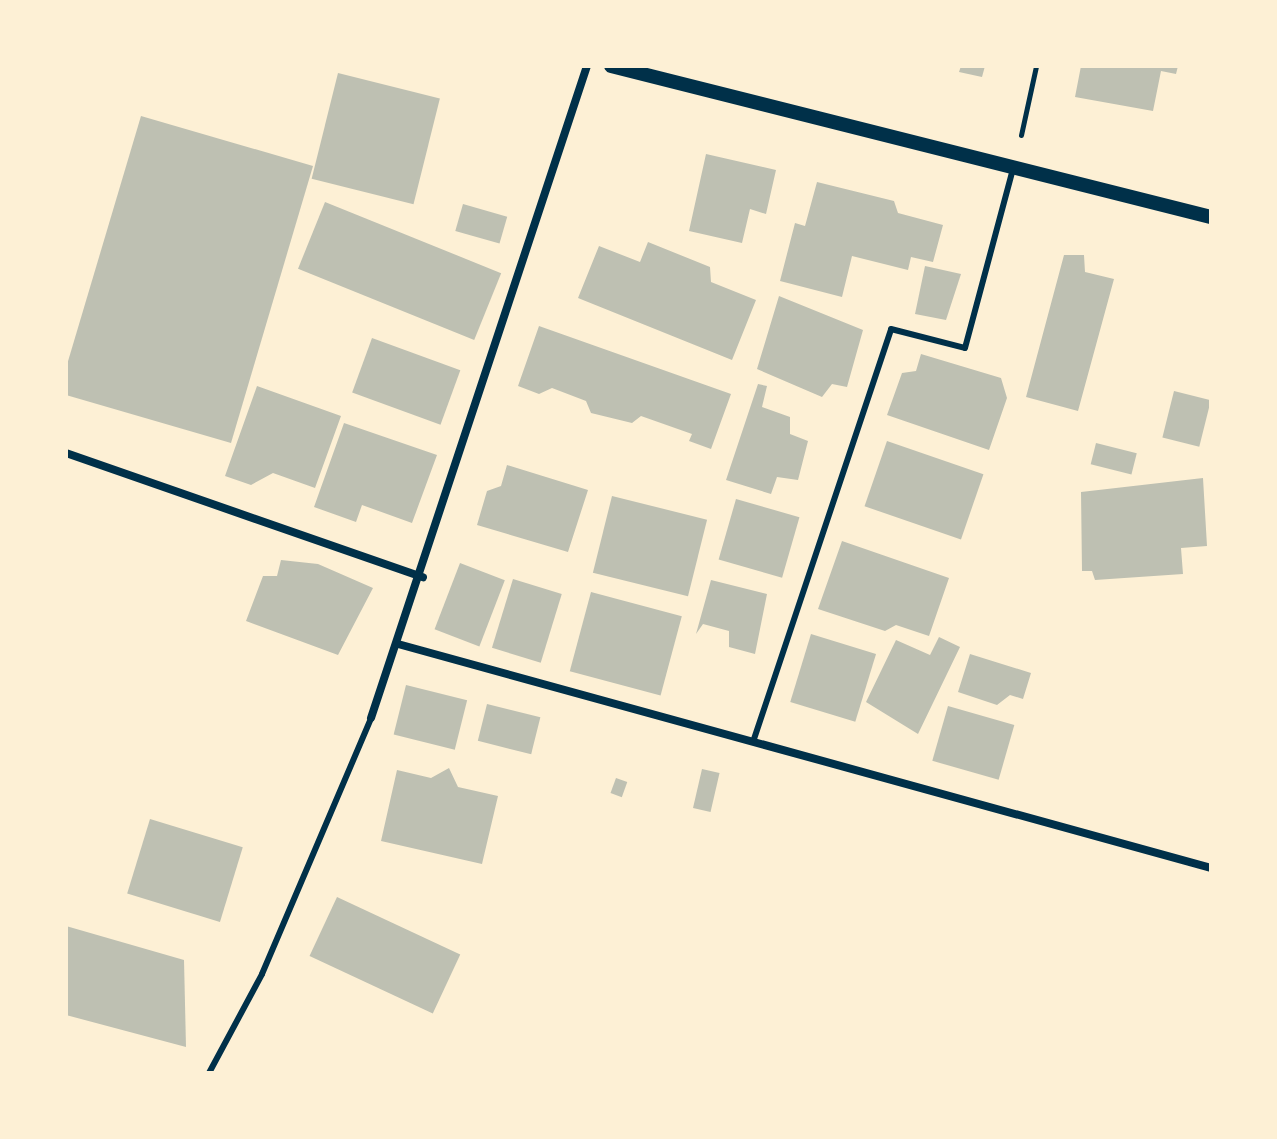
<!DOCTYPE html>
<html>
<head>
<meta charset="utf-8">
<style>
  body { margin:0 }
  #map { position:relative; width:1277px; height:1139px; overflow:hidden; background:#fdf0d5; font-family:"Golos Text",sans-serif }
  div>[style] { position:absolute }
  .building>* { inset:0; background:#bec0b2; transform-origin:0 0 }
  .path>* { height:5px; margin:-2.5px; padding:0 2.5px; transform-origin:2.5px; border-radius:2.5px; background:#003049 }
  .service>* { height:6px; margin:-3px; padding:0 3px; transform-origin:3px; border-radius:3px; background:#003049 }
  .minor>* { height:8px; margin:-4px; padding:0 4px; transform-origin:4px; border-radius:4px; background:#003049 }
  .tertiary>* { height:14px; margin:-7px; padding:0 7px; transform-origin:7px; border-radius:7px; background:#003049 }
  span { translate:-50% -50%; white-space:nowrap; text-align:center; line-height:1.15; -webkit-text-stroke:7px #fdf0d5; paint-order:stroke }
  .frame { position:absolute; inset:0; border:68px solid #fdf0d5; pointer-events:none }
</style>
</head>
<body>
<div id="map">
  <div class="building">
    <i style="clip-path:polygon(961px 66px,985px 66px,982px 77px,959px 72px)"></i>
    <i style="clip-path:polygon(1081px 66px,1178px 66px,1176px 74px,1161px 71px,1153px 111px,1075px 97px)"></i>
    <i style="left:338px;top:73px;width:105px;height:109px;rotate:14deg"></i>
    <i style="clip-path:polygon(141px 116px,313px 166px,231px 443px,66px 395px,66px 368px)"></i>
    <i style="clip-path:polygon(706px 154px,776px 170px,766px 214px,750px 209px,742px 243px,689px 231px)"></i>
    <i style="clip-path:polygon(817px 182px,894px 201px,898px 213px,943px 225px,933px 262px,911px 257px,908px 270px,852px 256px,842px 297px,780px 281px,795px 223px,805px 226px)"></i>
    <i style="left:325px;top:202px;width:190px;height:72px;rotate:22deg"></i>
    <i style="left:463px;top:204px;width:46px;height:28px;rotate:16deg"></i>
    <i style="clip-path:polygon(648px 242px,710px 267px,711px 282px,756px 300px,732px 360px,578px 298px,599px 246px,640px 262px)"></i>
    <i style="clip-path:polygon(1064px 255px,1084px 255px,1085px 272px,1114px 279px,1078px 411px,1026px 397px)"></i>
    <i style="clip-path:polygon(925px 266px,961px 274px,946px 320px,915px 314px)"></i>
    <i style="clip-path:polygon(779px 296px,863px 330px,847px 387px,832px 384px,822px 397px,757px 369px)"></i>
    <i style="clip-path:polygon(539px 326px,731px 394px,711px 449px,689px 441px,692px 434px,641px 416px,632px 423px,591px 413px,586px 401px,552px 388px,539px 394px,518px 386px)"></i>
    <i style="left:372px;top:338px;width:94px;height:58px;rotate:20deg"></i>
    <i style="clip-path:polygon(921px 354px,1001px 378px,1007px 398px,989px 450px,887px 415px,902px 373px,916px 371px)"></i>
    <i style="clip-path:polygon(758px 384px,767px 386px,762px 407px,790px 417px,790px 434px,808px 441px,798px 480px,777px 477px,771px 494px,726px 480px)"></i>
    <i style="clip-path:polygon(257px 386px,341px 416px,315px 488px,273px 473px,251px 485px,225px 476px)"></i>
    <i style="left:1174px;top:391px;width:38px;height:48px;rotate:14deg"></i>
    <i style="clip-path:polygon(344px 423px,437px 455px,412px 523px,362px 505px,356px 522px,314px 507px)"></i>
    <i style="left:887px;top:441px;width:102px;height:69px;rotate:19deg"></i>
    <i style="left:1096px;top:443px;width:42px;height:22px;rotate:14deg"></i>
    <i style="clip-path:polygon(507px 465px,588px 490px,568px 552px,477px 525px,487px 491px,501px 486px)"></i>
    <i style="clip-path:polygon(1203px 478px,1207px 546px,1181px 548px,1183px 574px,1095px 580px,1092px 571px,1082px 571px,1081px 492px)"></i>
    <i style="left:612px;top:496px;width:98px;height:79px;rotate:14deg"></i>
    <i style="left:736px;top:499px;width:66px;height:63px;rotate:16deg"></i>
    <i style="clip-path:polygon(842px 541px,949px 578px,929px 636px,896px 625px,885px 631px,818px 609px)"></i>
    <i style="clip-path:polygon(281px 560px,318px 564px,373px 588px,338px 655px,246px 621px,263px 576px,277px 576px)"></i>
    <i style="left:460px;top:563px;width:48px;height:71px;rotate:21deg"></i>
    <i style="left:513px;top:579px;width:51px;height:72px;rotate:17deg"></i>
    <i style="clip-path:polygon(711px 580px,767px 594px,755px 654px,729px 647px,729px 631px,703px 624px,696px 634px)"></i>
    <i style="left:591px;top:592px;width:94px;height:82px;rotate:15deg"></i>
    <i style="left:811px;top:634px;width:68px;height:71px;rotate:17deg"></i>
    <i style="clip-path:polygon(939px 637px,960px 647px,918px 734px,866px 702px,896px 640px,930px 655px)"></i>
    <i style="clip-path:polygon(970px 654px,1031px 673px,1023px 699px,1010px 695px,997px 705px,958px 692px)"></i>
    <i style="left:406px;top:685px;width:63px;height:51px;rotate:14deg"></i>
    <i style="left:487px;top:704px;width:55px;height:38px;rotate:14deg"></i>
    <i style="left:948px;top:706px;width:69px;height:57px;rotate:16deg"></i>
    <i style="clip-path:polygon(449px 768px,458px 787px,498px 796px,482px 864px,381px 841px,397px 770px,431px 778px)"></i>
    <i style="left:702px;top:769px;width:18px;height:40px;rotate:13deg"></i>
    <i style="left:616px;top:778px;width:12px;height:16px;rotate:20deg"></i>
    <i style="left:150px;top:819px;width:97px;height:78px;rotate:17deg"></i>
    <i style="left:337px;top:897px;width:136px;height:65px;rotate:25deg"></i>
    <i style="clip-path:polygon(66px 926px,184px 960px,186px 1047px,66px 1015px)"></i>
  </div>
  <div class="path">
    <i style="left:1021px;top:135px;width:71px;rotate:-77.7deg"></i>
  </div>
  <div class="service">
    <i style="left:753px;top:742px;width:435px;rotate:-71.5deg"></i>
    <i style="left:891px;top:329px;width:76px;rotate:14.4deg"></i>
    <i style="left:965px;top:348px;width:185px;rotate:-75deg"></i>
    <i style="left:209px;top:1073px;width:112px;rotate:-61.8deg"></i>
    <i style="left:262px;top:974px;width:278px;rotate:-66.9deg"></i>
  </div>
  <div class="minor">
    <i style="left:66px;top:453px;width:378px;rotate:19.2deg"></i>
    <i style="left:398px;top:644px;width:843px;rotate:15.4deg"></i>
    <i style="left:371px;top:718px;width:687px;rotate:-71.67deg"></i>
  </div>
  <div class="tertiary">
    <i style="left:611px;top:66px;width:619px;rotate:14.13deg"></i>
  </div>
  <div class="frame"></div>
</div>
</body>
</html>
